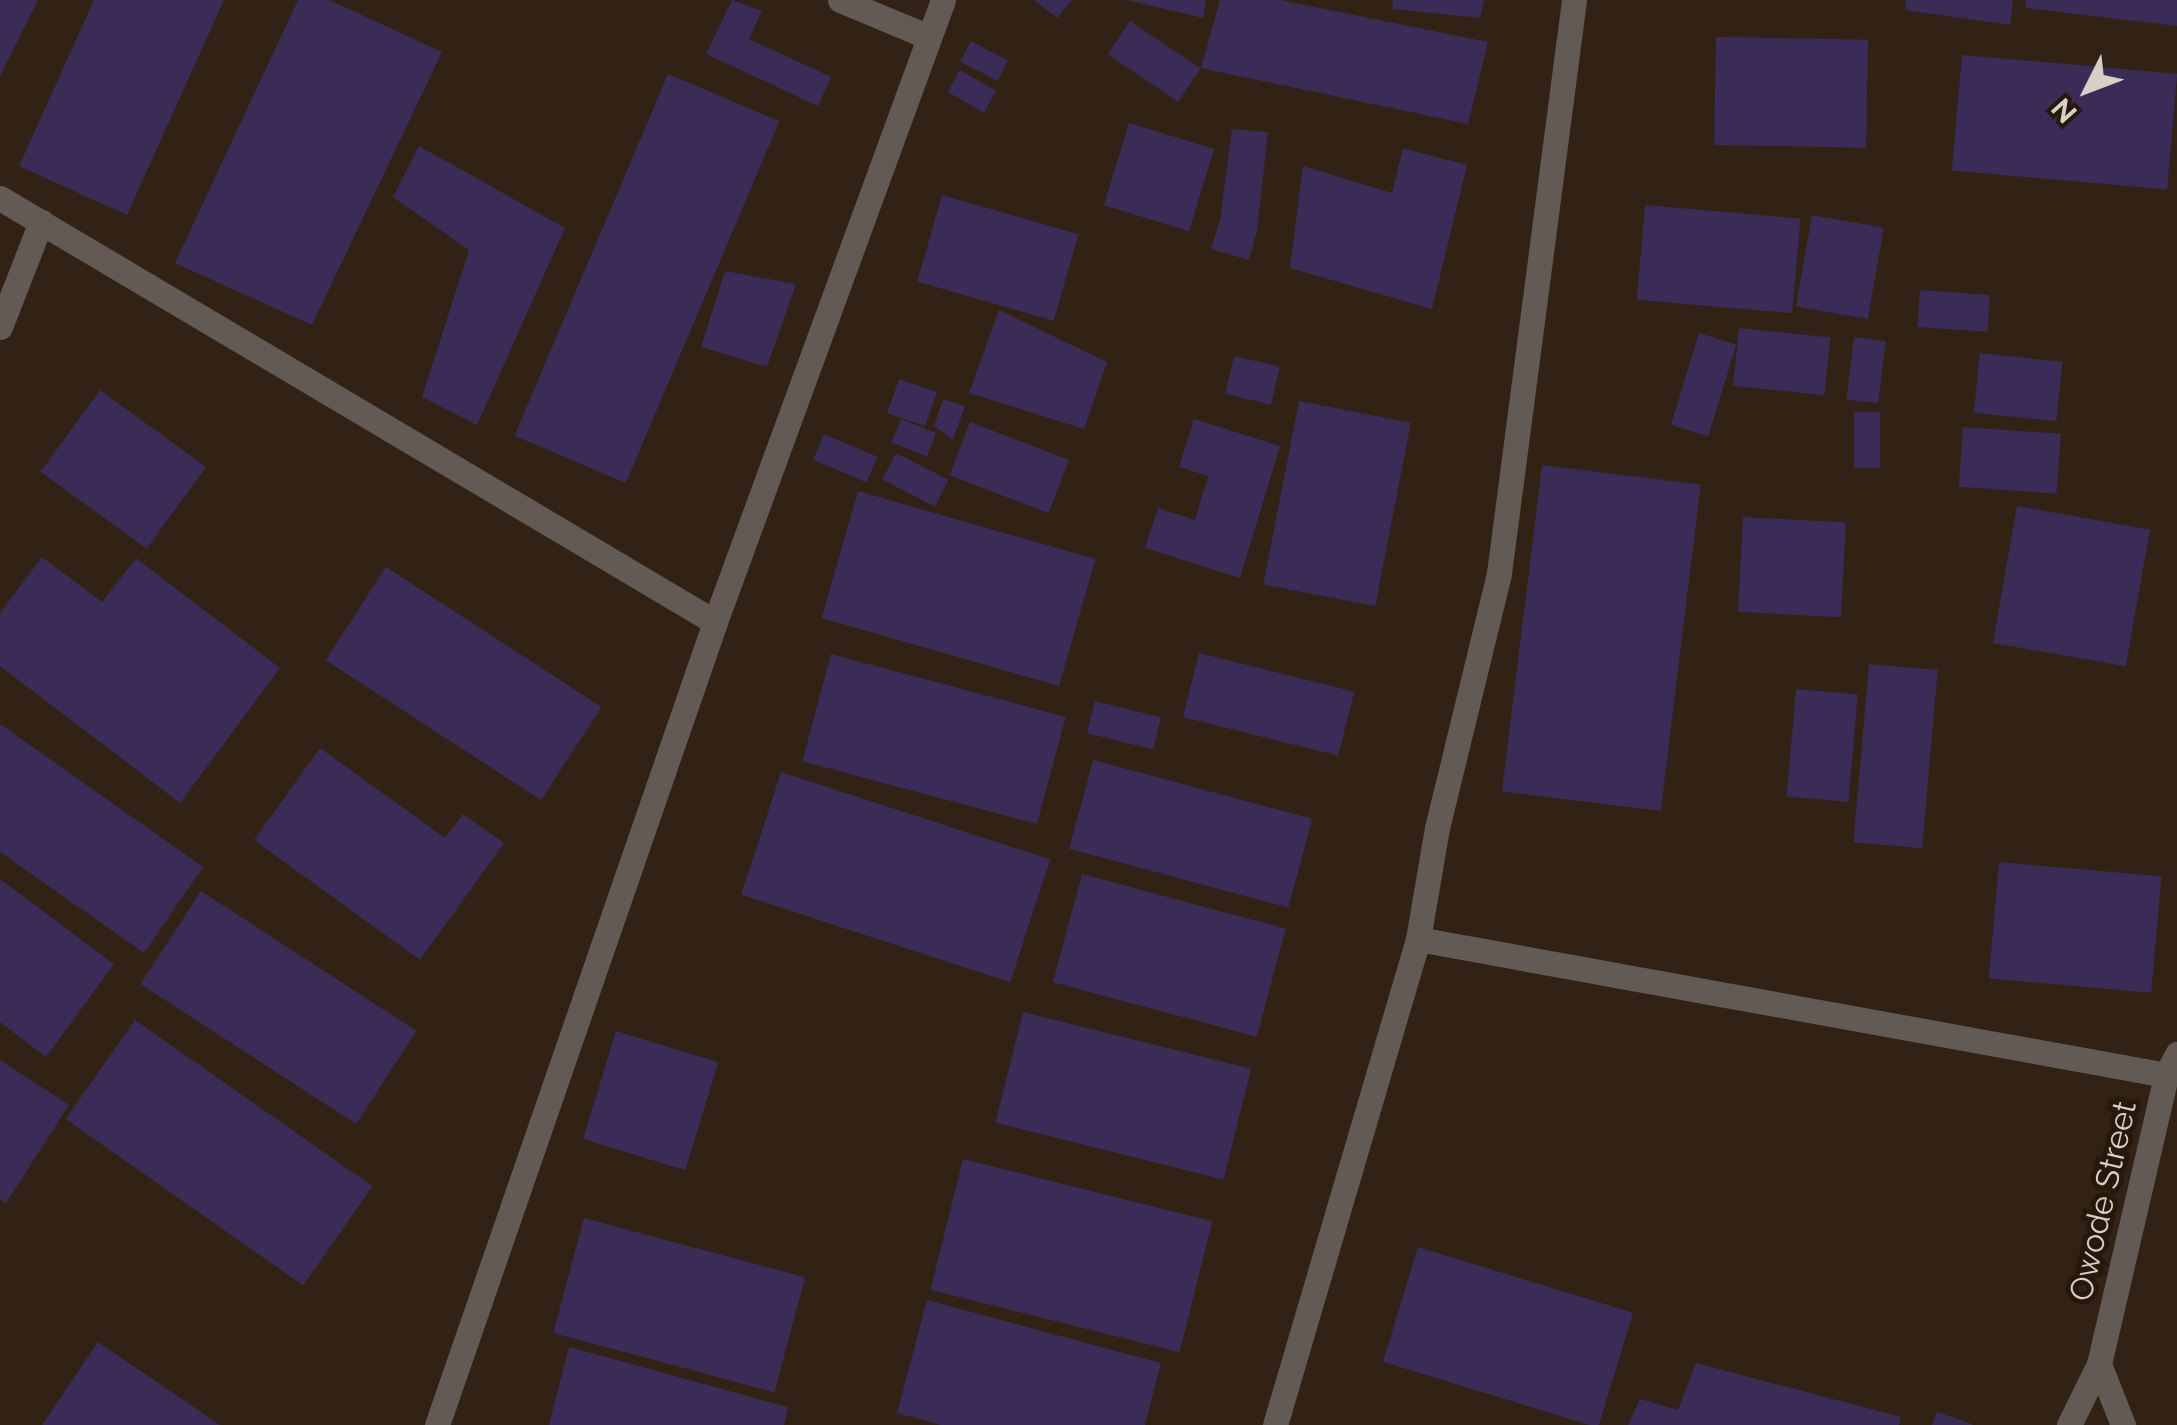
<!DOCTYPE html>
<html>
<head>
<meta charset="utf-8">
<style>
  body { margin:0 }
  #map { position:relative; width:2177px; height:1425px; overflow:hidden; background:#312215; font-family:Raleway,sans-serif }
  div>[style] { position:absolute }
  .building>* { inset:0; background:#3a2c56; transform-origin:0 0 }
  .minor>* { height:25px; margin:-12.5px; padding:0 12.5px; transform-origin:12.5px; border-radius:12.5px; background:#635a55 }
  span { translate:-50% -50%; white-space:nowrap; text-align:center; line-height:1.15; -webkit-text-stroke:10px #27180c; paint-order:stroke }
  .street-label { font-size:32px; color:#dacfc7 }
  .north { position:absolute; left:2037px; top:40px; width:100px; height:100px; -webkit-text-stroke:8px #27180c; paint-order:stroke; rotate:228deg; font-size:28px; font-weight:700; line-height:40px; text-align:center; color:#dacfc7 }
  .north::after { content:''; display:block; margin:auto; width:35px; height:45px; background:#dacfc7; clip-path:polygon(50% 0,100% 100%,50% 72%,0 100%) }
</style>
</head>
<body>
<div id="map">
  <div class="building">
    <i style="clip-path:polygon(0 0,38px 0,0 76px)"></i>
    <i style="clip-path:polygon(94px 0,224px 0,127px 215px,19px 166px)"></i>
    <i style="clip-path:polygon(298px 0,329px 0,442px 52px,312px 325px,175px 263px)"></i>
    <i style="clip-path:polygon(732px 0,762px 11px,749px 39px,831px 77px,818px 106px,706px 54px)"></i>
    <i style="clip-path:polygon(1034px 0,1072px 0,1057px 18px)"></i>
    <i style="clip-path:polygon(1127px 0,1206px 0,1203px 18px)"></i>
    <i style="clip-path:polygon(1220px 0,1280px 0,1488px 42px,1468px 124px,1201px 68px)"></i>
    <i style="clip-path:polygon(1393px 0,1484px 0,1480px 18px,1392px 9px)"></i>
    <i style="clip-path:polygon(1906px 0,2013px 0,2010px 25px,1905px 10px)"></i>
    <i style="clip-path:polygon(2026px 0,2177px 0,2177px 26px,2026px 8px)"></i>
    <i style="left:1130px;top:21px;width:85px;height:40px;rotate:34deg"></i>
    <i style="left:1716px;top:37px;width:152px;height:108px;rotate:1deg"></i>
    <i style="left:971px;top:41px;width:42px;height:23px;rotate:28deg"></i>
    <i style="left:1962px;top:55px;width:216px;height:116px;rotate:5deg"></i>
    <i style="left:960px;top:70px;width:42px;height:25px;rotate:30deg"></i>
    <i style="left:668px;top:74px;width:121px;height:393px;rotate:23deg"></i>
    <i style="left:1129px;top:123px;width:89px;height:86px;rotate:17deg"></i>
    <i style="clip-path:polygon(1232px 129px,1268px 132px,1257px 231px,1249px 260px,1211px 249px,1220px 220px)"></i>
    <i style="clip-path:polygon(419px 146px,565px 228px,477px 425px,422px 397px,469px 250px,393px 197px)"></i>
    <i style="clip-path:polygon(1403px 148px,1467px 165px,1432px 309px,1290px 268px,1303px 166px,1392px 193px)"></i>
    <i style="left:942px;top:195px;width:142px;height:90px;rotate:16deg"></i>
    <i style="left:1645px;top:205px;width:156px;height:95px;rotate:5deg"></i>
    <i style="left:1812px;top:215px;width:73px;height:93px;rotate:10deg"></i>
    <i style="clip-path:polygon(725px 271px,796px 284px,767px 367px,701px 347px)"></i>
    <i style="left:1920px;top:290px;width:70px;height:37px;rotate:4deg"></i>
    <i style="clip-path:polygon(999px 310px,1107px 362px,1084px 429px,969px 393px)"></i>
    <i style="left:1739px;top:328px;width:92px;height:58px;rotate:6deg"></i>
    <i style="left:1699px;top:333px;width:39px;height:96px;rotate:17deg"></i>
    <i style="left:1854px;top:337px;width:32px;height:63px;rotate:7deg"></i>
    <i style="left:1980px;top:353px;width:83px;height:60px;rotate:6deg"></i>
    <i style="left:1234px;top:356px;width:47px;height:39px;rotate:13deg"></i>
    <i style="left:899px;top:379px;width:40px;height:36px;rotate:19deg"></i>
    <i style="left:100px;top:390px;width:131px;height:101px;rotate:36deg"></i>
    <i style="clip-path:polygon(943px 399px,965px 406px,953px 440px,934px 426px)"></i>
    <i style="left:1299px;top:401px;width:114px;height:187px;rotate:11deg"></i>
    <i style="left:1854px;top:412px;width:26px;height:56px"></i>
    <i style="left:901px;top:419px;width:38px;height:25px;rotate:22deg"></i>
    <i style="clip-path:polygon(1194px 419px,1280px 446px,1240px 578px,1145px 548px,1158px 508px,1195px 520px,1208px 476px,1179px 467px)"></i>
    <i style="left:970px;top:422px;width:106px;height:57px;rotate:21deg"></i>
    <i style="left:1963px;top:427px;width:98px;height:60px;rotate:4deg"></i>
    <i style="left:824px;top:434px;width:58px;height:28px;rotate:23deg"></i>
    <i style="left:896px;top:453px;width:59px;height:30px;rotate:27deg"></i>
    <i style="left:1542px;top:465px;width:160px;height:329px;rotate:7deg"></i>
    <i style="left:858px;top:491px;width:247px;height:132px;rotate:16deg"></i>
    <i style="left:2017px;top:506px;width:135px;height:139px;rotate:10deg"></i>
    <i style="left:1743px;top:517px;width:103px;height:95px;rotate:3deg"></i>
    <i style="clip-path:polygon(42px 557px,102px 602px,136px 558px,280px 668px,180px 803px,0 666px,0 613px)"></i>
    <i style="left:386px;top:567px;width:257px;height:111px;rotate:33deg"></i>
    <i style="left:1199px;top:653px;width:160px;height:66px;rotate:14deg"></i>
    <i style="left:831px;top:654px;width:243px;height:111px;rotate:15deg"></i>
    <i style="left:1869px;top:664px;width:69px;height:179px;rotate:5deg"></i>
    <i style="left:1796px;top:689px;width:62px;height:108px;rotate:5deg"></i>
    <i style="left:1095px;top:701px;width:68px;height:33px;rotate:14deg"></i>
    <i style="clip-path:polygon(0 724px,203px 867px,144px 953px,0 852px)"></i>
    <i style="clip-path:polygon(320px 748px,445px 838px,463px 814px,504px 843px,420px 960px,254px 840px)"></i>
    <i style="left:1093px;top:760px;width:227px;height:92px;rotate:15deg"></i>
    <i style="left:781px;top:772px;width:283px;height:129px;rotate:18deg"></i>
    <i style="left:1999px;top:862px;width:163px;height:117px;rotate:5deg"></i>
    <i style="left:1082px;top:874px;width:211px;height:112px;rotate:15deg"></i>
    <i style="clip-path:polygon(0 879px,114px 964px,46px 1057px,0 1022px)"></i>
    <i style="left:201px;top:891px;width:257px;height:111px;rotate:33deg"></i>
    <i style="left:1023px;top:1012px;width:235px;height:114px;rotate:14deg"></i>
    <i style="left:135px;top:1020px;width:290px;height:121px;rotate:35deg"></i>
    <i style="left:616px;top:1031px;width:107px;height:113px;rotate:17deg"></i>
    <i style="clip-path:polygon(0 1060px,69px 1105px,6px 1203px,0 1199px)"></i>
    <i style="left:963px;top:1159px;width:257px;height:135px;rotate:14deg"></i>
    <i style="left:584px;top:1218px;width:229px;height:119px;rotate:15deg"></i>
    <i style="left:1418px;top:1247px;width:225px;height:120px;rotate:17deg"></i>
    <i style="clip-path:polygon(927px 1300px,1161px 1363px,1145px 1425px,941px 1425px,897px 1413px)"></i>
    <i style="clip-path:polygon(98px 1342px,220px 1425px,42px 1425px)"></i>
    <i style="clip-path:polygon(569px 1347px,788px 1407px,784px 1425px,549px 1425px)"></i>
    <i style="clip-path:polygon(1696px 1363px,1901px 1417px,1899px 1425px,1628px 1425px,1640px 1399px,1678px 1410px)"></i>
    <i style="clip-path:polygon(1937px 1412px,1972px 1424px,1972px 1425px,1932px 1425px)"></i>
  </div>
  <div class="minor">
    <i style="left:840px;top:0;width:96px;rotate:22.6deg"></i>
    <i style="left:0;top:198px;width:831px;rotate:30.67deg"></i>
    <i style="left:0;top:327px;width:113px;rotate:-68.7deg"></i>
    <i style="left:1418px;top:939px;width:760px;rotate:10.3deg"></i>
    <i style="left:2099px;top:1364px;width:66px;rotate:68.5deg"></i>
    <i style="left:437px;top:1425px;width:850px;rotate:-70.9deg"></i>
    <i style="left:715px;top:622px;width:662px;rotate:-69.87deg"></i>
    <i style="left:1275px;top:1425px;width:507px;rotate:-73.6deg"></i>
    <i style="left:1418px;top:939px;width:113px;rotate:-80.3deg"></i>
    <i style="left:1437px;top:828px;width:262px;rotate:-76.3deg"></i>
    <i style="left:1499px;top:573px;width:578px;rotate:-82.54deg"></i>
    <i style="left:2069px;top:1425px;width:68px;rotate:-63.8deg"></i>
    <i style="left:2099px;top:1364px;width:297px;rotate:-76.9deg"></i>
    <i style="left:2166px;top:1075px;width:24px;rotate:-62deg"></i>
  </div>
  <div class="street-label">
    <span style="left:2103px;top:1201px;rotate:-77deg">Owode Street</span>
  </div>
  <div class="north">N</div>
</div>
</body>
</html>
